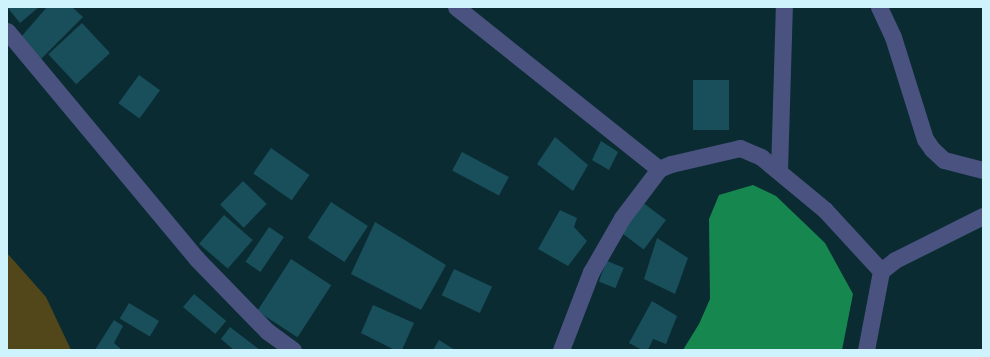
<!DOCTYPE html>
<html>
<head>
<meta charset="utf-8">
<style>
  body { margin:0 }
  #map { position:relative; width:990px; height:357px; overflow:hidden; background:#0b2b33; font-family:Montserrat,sans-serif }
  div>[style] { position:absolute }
  .green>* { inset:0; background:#52471b }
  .water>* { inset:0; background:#16884f }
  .building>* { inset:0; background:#184f5b; transform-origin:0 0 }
  .street>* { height:17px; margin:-8.5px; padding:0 8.5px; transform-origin:8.5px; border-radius:8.5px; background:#4a537f }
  span { translate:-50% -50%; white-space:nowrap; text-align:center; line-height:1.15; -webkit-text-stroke:4px #001318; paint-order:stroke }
  .frame { position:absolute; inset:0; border:8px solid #cff3fd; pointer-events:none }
</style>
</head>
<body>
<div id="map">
  <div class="green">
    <i style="clip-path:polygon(7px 253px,46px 297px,71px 350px,7px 350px)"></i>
  </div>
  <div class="water">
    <i style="clip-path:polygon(753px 185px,776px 196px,825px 243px,853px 294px,842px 350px,683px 350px,699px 324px,710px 299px,709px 219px,719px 195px)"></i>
  </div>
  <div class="building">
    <i style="clip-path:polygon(7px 7px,39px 7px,20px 23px)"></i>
    <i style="clip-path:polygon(47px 7px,72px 7px,83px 17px,41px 59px,21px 37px)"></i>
    <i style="left:82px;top:23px;width:41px;height:46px;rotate:47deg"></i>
    <i style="left:139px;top:75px;width:26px;height:35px;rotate:36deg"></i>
    <i style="left:693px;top:80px;width:36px;height:50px"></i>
    <i style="clip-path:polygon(555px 137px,588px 165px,573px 191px,537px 164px)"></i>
    <i style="clip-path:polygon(601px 141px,618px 152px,609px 170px,592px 160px)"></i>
    <i style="left:271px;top:148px;width:47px;height:31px;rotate:35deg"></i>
    <i style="left:462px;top:152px;width:53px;height:21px;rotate:28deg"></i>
    <i style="left:243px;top:181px;width:33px;height:33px;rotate:44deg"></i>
    <i style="left:331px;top:202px;width:44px;height:43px;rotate:33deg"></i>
    <i style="left:642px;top:202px;width:30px;height:37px;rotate:37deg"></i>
    <i style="clip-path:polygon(560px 210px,577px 218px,574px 227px,587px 241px,568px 266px,538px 249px)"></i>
    <i style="left:224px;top:215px;width:38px;height:38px;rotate:41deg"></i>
    <i style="clip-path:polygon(375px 222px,446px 265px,421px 310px,351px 274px)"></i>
    <i style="left:269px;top:227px;width:18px;height:42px;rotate:34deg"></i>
    <i style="clip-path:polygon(657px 238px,688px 258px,675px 294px,644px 279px)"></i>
    <i style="left:291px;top:259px;width:48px;height:62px;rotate:33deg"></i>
    <i style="left:607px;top:261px;width:18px;height:22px;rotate:22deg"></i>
    <i style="left:454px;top:269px;width:42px;height:29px;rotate:25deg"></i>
    <i style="left:194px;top:294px;width:42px;height:17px;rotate:40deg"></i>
    <i style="clip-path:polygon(652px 301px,677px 316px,666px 344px,653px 339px,648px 350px,642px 350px,629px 343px)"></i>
    <i style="left:129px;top:303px;width:35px;height:18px;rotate:31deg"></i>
    <i style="clip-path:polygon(373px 305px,414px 323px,402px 350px,395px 350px,361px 333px)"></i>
    <i style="clip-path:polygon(114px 320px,123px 326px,114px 343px,122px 350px,95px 350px)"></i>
    <i style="clip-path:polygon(230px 327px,260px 350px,234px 350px,221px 339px)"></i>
    <i style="clip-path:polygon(439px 340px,455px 350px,433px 350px)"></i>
  </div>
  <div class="street">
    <i style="left:456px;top:7px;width:260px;rotate:38.6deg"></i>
    <i style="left:879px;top:7px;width:33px;rotate:65deg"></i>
    <i style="left:893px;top:37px;width:107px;rotate:72.6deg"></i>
    <i style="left:925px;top:139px;width:12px;rotate:55deg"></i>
    <i style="left:932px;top:149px;width:16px;rotate:43deg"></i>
    <i style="left:944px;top:160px;width:40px;rotate:14.4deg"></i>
    <i style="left:7px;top:31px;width:295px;rotate:50.2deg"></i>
    <i style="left:196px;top:258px;width:102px;rotate:45.8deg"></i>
    <i style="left:267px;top:331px;width:32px;rotate:36deg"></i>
    <i style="left:779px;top:171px;width:164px;rotate:-88.3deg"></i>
    <i style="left:561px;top:350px;width:84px;rotate:-69deg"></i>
    <i style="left:591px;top:272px;width:62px;rotate:-60.1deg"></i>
    <i style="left:622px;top:218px;width:61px;rotate:-52.9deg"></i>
    <i style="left:659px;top:169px;width:13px;rotate:-23deg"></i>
    <i style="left:671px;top:164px;width:71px;rotate:-13.1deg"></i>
    <i style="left:740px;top:148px;width:23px;rotate:23deg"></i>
    <i style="left:761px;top:157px;width:83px;rotate:39.6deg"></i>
    <i style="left:825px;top:210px;width:83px;rotate:47.4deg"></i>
    <i style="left:866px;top:350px;width:80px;rotate:-79.2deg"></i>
    <i style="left:881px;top:271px;width:18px;rotate:-38deg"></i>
    <i style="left:895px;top:260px;width:98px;rotate:-26.6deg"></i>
  </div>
  <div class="frame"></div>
</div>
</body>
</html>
